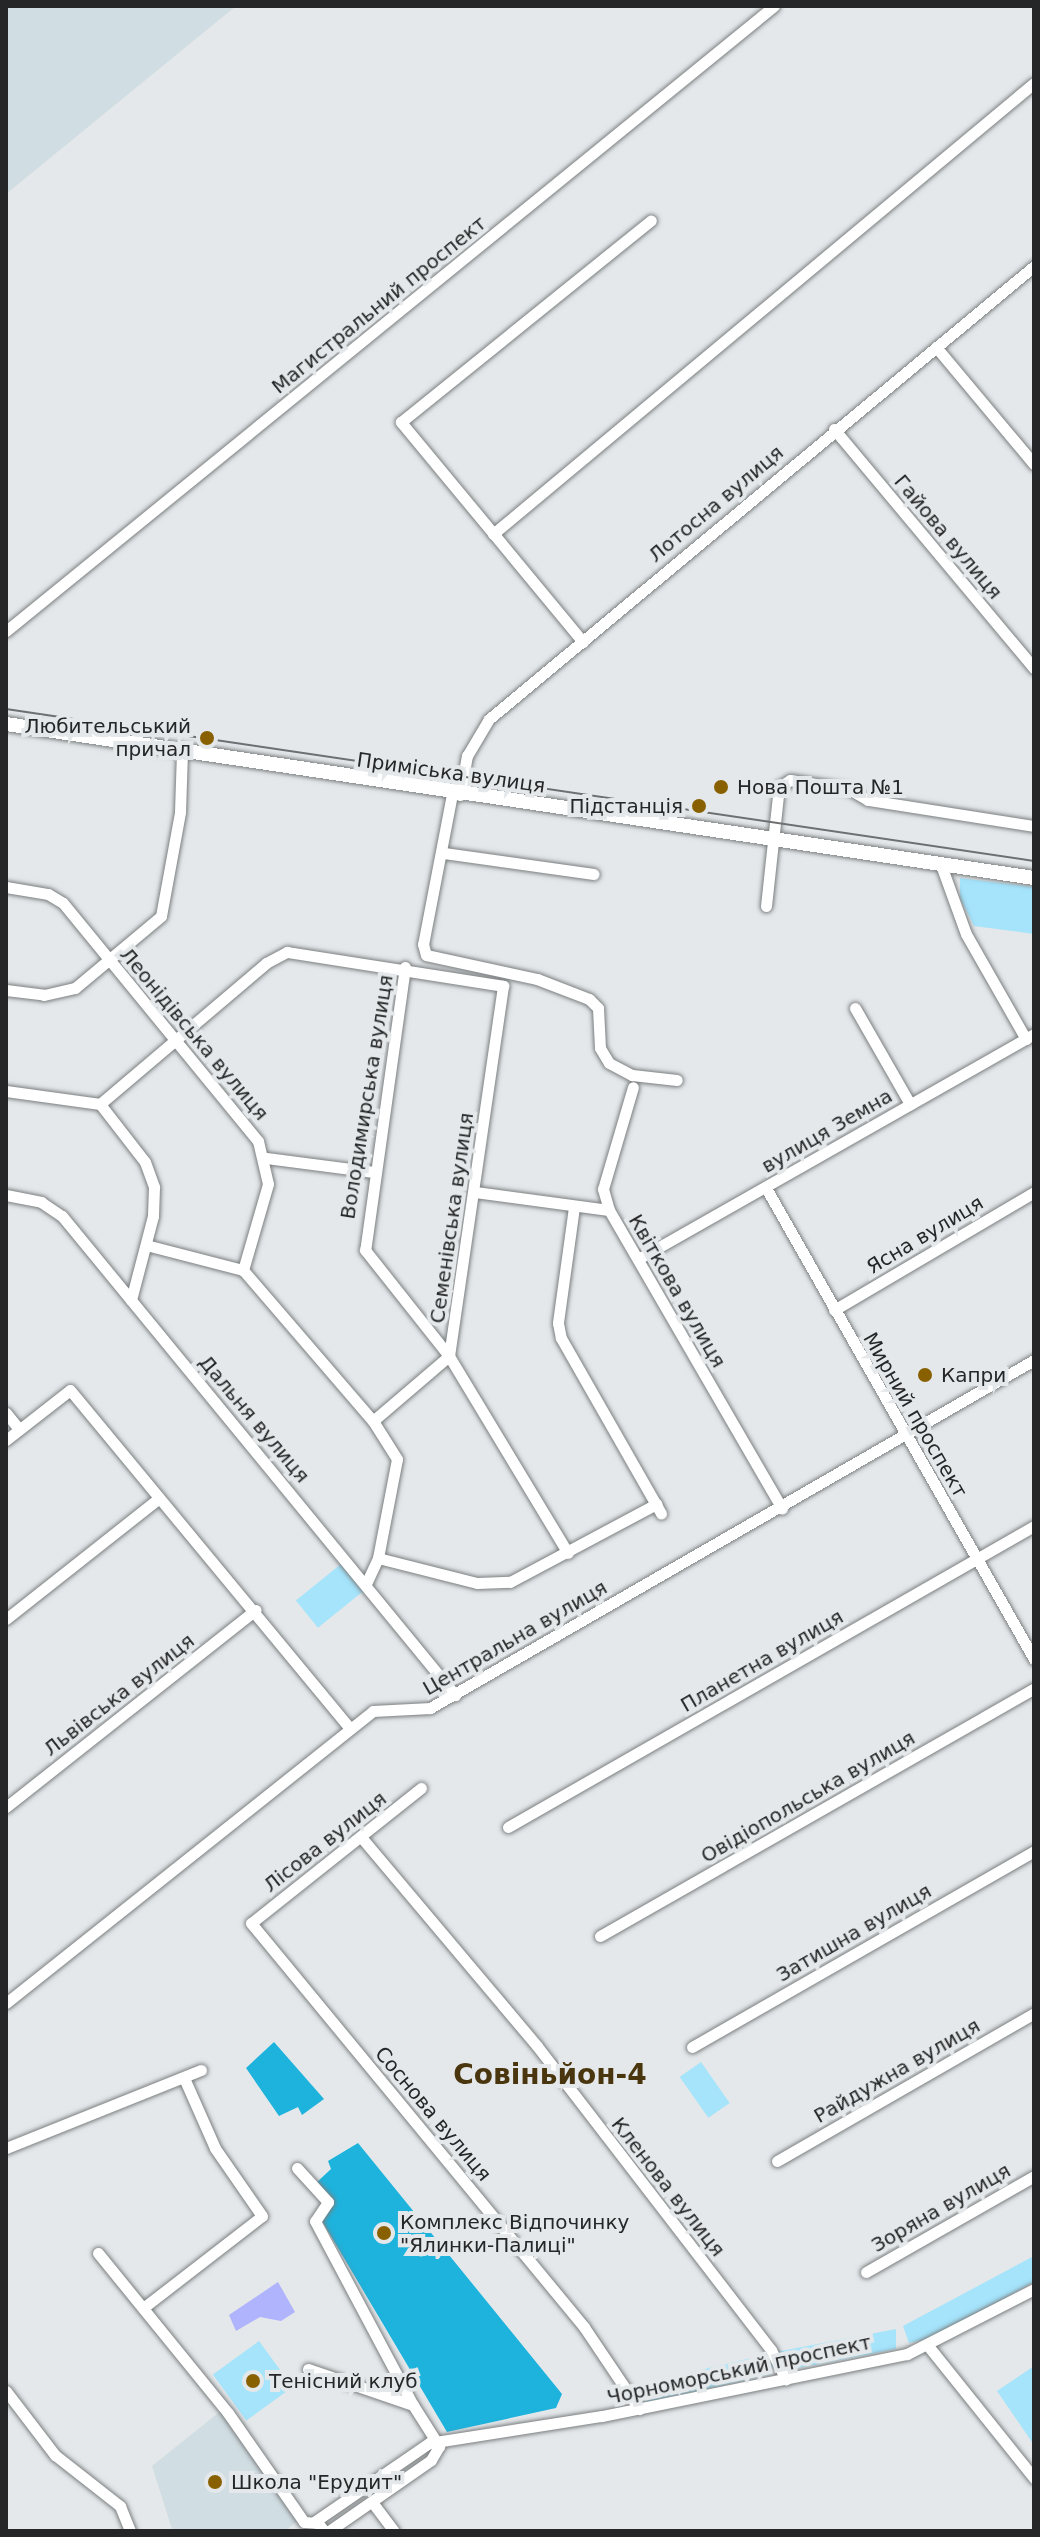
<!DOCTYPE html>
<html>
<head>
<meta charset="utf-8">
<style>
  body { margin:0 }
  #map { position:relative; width:1040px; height:2537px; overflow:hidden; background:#e4e8ea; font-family:"DejaVu Sans",sans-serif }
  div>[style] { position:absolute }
  .built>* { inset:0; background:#d0dde2 }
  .green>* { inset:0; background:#a5e4fb; transform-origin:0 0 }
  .forest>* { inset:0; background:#1eb3dc }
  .water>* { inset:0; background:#afb4fc }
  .roads { filter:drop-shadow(0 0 2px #7b7f80) drop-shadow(0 0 2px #7b7f80) }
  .minor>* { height:11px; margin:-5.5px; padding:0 5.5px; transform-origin:5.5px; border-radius:5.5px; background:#fff }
  .tertiary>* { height:14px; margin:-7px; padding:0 7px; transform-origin:7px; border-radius:7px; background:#fff }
  .tram>* { height:2px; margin:-1px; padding:0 1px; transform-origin:1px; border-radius:1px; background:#6d6f71 }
  .dots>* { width:22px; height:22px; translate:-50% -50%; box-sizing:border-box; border:4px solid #e4e8ea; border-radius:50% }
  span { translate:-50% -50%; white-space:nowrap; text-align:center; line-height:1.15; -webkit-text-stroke:8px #e4e8ea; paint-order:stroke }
  .street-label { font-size:20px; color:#252627 }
  .poi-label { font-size:20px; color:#252627 }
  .right { translate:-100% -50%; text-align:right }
  .left { translate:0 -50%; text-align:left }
  .district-label { font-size:28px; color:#49350e; font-weight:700 }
  .frame { position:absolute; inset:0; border:8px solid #252627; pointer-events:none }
</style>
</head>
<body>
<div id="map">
  <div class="built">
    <i style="clip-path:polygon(6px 6px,236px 6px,6px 194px)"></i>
    <i style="clip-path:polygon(222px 2410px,300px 2519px,285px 2531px,174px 2531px,171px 2526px,152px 2466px)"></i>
  </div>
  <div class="green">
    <i style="clip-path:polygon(960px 878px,1034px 887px,1034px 934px,974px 926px,960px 898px)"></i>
    <i style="left:341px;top:1564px;width:35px;height:58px;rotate:51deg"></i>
    <i style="left:701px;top:2062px;width:50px;height:26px;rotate:55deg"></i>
    <i style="clip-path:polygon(1034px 2256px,1034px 2282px,932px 2338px,909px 2343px,903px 2326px)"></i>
    <i style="clip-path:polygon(896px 2329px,896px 2349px,793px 2369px,776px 2352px)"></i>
    <i style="left:259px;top:2341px;width:57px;height:57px;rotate:54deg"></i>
    <i style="clip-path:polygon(756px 2357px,759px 2366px,772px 2363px,772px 2374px,647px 2402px,632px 2386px)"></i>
    <i style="clip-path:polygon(1034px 2366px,1034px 2445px,997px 2391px)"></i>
  </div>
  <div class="forest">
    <i style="clip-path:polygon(274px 2042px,324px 2099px,302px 2115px,298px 2107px,279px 2116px,246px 2068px)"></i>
    <i style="clip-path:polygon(358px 2143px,562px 2394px,556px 2408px,447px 2432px,322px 2221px,333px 2200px,316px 2183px,331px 2169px,328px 2161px)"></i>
  </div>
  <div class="water">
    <i style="clip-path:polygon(278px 2282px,295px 2312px,281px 2321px,260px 2317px,236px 2331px,229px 2315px)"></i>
  </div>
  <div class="roads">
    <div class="minor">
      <i style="left:936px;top:347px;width:153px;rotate:50.1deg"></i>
      <i style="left:834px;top:429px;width:312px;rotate:50.1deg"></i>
      <i style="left:493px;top:534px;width:704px;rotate:-39.82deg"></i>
      <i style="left:6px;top:631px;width:990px;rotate:-39.14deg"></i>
      <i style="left:583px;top:642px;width:286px;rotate:-129.6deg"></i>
      <i style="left:401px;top:422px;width:321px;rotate:-38.9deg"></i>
      <i style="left:452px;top:794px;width:153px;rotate:100.9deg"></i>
      <i style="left:423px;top:944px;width:11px;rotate:75deg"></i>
      <i style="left:426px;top:955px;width:114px;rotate:12.2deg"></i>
      <i style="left:537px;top:979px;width:56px;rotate:21deg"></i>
      <i style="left:589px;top:999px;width:13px;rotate:45deg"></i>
      <i style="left:598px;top:1008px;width:40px;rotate:87.1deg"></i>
      <i style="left:600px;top:1048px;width:17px;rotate:59deg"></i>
      <i style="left:609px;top:1063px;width:26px;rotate:28deg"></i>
      <i style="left:632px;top:1075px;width:45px;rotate:6.3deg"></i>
      <i style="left:460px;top:795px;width:40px;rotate:-80deg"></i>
      <i style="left:467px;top:756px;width:43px;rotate:-59.3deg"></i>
      <i style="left:489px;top:719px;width:709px;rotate:-39.73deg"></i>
      <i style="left:444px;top:853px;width:151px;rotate:8deg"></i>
      <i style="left:941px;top:865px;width:73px;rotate:70.1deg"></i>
      <i style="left:966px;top:934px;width:121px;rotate:60.3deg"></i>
      <i style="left:6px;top:887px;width:43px;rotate:9.5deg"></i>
      <i style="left:48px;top:894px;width:17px;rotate:31deg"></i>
      <i style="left:63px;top:903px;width:308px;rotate:50.7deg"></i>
      <i style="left:258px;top:1141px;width:44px;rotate:76.9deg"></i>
      <i style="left:268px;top:1184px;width:90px;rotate:106.2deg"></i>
      <i style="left:243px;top:1270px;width:199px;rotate:49.3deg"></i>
      <i style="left:373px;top:1421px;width:45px;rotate:57.7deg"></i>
      <i style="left:397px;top:1459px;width:101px;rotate:100.9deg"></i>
      <i style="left:378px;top:1558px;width:26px;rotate:115deg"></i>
      <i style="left:766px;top:906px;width:120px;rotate:-83.8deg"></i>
      <i style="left:779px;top:787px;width:13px;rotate:-32deg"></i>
      <i style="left:790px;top:780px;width:60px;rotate:8.7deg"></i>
      <i style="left:849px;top:789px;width:22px;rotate:30deg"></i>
      <i style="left:868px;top:800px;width:168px;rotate:8.9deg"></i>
      <i style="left:405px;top:967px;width:286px;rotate:98deg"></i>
      <i style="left:365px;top:1250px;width:135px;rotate:51.6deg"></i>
      <i style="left:449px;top:1356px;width:230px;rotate:58.9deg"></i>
      <i style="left:6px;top:990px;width:38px;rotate:7deg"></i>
      <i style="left:44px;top:995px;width:32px;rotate:-13deg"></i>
      <i style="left:75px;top:988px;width:112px;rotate:-39.9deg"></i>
      <i style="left:161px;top:916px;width:106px;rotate:-79.6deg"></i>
      <i style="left:180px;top:812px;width:59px;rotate:-88.1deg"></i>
      <i style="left:855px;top:1008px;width:111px;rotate:60.2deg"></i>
      <i style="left:6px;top:1091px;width:95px;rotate:7.9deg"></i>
      <i style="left:100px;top:1104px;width:218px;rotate:-40.3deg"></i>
      <i style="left:266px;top:963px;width:24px;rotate:-28deg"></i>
      <i style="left:287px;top:952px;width:219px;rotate:8.9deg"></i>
      <i style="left:503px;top:986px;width:374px;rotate:98.3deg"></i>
      <i style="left:449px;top:1356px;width:100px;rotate:139.5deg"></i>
      <i style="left:100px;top:1104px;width:73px;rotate:52.2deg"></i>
      <i style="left:145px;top:1162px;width:27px;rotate:70deg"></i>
      <i style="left:154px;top:1187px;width:29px;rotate:92deg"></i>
      <i style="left:153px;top:1216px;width:87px;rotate:104.7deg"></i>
      <i style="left:266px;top:1158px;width:109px;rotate:7.4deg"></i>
      <i style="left:766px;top:1188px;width:542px;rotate:60.36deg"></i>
      <i style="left:475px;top:1192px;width:135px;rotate:7.7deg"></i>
      <i style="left:609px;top:1210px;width:345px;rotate:59.9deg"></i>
      <i style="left:6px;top:1195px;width:36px;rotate:11deg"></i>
      <i style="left:41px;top:1202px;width:25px;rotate:34deg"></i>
      <i style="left:62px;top:1216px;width:620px;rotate:50.63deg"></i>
      <i style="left:574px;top:1207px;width:117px;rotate:97.9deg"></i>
      <i style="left:558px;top:1323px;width:15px;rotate:79deg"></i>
      <i style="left:561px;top:1338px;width:202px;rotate:60.3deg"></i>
      <i style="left:609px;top:1210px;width:22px;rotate:-106deg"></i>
      <i style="left:603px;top:1189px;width:106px;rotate:-73.6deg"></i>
      <i style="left:146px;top:1245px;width:100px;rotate:14.5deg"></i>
      <i style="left:638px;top:1259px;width:455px;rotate:-29.6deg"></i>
      <i style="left:834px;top:1310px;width:232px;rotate:-30.5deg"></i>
      <i style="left:6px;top:1413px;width:21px;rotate:51deg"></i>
      <i style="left:6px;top:1440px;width:81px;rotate:-38deg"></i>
      <i style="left:70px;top:1390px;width:439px;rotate:50.4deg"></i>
      <i style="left:378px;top:1558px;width:102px;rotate:14.2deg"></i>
      <i style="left:477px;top:1583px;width:33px;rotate:-2deg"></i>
      <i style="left:510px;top:1582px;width:166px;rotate:-28.1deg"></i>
      <i style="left:6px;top:1619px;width:195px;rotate:-38.3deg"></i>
      <i style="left:421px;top:1788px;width:217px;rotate:141.5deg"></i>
      <i style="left:251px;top:1923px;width:524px;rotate:50.5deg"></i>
      <i style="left:584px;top:2327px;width:99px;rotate:56.1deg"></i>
      <i style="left:6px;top:1807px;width:318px;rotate:-38.3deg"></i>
      <i style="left:508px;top:1827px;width:606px;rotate:-29.78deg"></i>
      <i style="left:361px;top:1837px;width:273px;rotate:49.9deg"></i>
      <i style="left:537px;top:2046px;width:384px;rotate:52.4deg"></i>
      <i style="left:771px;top:2350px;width:33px;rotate:63deg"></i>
      <i style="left:600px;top:1936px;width:500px;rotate:-29.7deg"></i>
      <i style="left:6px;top:2003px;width:469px;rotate:-38.5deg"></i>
      <i style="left:373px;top:1711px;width:57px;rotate:-3deg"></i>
      <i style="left:430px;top:1708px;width:697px;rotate:-29.95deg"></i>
      <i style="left:692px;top:2047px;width:394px;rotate:-29.8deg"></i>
      <i style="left:6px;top:2148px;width:210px;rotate:-21.8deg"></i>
      <i style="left:777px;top:2161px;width:297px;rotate:-29.9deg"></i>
      <i style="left:297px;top:2168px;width:46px;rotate:47.6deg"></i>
      <i style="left:328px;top:2202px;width:23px;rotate:124deg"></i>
      <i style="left:315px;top:2221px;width:208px;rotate:62deg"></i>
      <i style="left:98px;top:2253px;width:206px;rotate:50.9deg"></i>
      <i style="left:228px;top:2413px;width:133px;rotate:55.1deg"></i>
      <i style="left:304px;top:2522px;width:14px;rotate:4deg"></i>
      <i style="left:318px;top:2523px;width:10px;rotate:53deg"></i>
      <i style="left:866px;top:2272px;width:193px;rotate:-29.7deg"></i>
      <i style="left:143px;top:2308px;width:150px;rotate:-37.7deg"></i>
      <i style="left:262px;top:2216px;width:83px;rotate:-124.7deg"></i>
      <i style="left:215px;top:2148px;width:77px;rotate:-113.9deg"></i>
      <i style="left:929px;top:2347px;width:168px;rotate:51.3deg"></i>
      <i style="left:308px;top:2369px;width:111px;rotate:18.9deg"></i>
      <i style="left:413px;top:2405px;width:49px;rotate:57.6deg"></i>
      <i style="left:6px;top:2391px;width:81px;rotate:52.6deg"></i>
      <i style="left:55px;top:2455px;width:83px;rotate:38.1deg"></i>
      <i style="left:120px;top:2506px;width:27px;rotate:68deg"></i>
      <i style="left:372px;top:2502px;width:36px;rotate:53deg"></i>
      <i style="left:314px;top:2522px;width:140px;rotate:-34.5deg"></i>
      <i style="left:429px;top:2443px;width:175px;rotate:-8.9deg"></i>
      <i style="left:602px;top:2416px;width:311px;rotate:-11.5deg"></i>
      <i style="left:907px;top:2354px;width:143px;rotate:-27.1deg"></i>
      <i style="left:329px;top:2531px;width:124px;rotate:-34.8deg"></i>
      <i style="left:431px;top:2460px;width:16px;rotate:-60deg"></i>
    </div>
    <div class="tertiary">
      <i style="left:6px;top:724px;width:1039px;rotate:8.52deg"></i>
    </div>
  </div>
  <div class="tram">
    <i style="left:6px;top:709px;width:1039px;rotate:8.41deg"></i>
  </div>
  <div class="dots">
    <i style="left:207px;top:738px;background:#886000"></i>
    <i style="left:721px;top:787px;background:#886000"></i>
    <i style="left:699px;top:806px;background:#886000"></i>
    <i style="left:925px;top:1375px;background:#886000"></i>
    <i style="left:384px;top:2233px;background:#886000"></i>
    <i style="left:253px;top:2381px;background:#886000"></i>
    <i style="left:215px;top:2482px;background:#886000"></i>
  </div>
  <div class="street-label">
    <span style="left:379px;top:305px;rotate:-39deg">Магистральний проспект</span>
    <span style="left:716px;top:504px;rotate:-40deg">Лотосна вулиця</span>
    <span style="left:948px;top:537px;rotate:50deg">Гайова вулиця</span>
    <span style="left:451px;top:773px;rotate:8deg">Приміська вулиця</span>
    <span style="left:194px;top:1034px;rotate:50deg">Леонідівська вулиця</span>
    <span style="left:367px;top:1097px;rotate:-81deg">Володимирська вулиця</span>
    <span style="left:827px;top:1131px;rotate:-30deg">вулиця Земна</span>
    <span style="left:452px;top:1218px;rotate:-82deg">Семенівська вулиця</span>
    <span style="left:925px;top:1235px;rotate:-31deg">Ясна вулиця</span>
    <span style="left:677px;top:1291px;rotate:60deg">Квіткова вулиця</span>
    <span style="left:915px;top:1415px;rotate:60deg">Мирний проспект</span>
    <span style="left:254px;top:1419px;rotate:50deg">Дальня вулиця</span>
    <span style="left:515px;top:1638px;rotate:-30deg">Центральна вулиця</span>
    <span style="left:762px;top:1661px;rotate:-30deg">Планетна вулиця</span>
    <span style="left:119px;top:1695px;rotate:-38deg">Львівська вулиця</span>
    <span style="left:808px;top:1797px;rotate:-30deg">Овідіопольська вулиця</span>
    <span style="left:325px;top:1842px;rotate:-38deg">Лісова вулиця</span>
    <span style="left:854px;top:1933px;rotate:-30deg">Затишна вулиця</span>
    <span style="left:897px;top:2071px;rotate:-30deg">Райдужна вулиця</span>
    <span style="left:433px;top:2114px;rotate:50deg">Соснова вулиця</span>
    <span style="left:668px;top:2187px;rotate:52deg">Кленова вулиця</span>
    <span style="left:941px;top:2208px;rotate:-30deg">Зоряна вулиця</span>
    <span style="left:739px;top:2370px;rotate:-12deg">Чорноморський проспект</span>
  </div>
  <div class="poi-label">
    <span class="right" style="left:191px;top:738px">Любительський<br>причал</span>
    <span class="left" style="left:737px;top:787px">Нова Пошта №1</span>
    <span class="right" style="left:683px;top:806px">Підстанція</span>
    <span class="left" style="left:941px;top:1375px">Капри</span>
    <span class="left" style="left:400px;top:2234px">Комплекс Відпочинку<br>"Ялинки-Палиці"</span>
    <span class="left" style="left:269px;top:2381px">Тенісний клуб</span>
    <span class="left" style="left:231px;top:2482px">Школа "Ерудит"</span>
  </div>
  <div class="district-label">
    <span style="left:550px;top:2075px">Совіньйон-4</span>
  </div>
  <div class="frame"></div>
</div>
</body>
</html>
